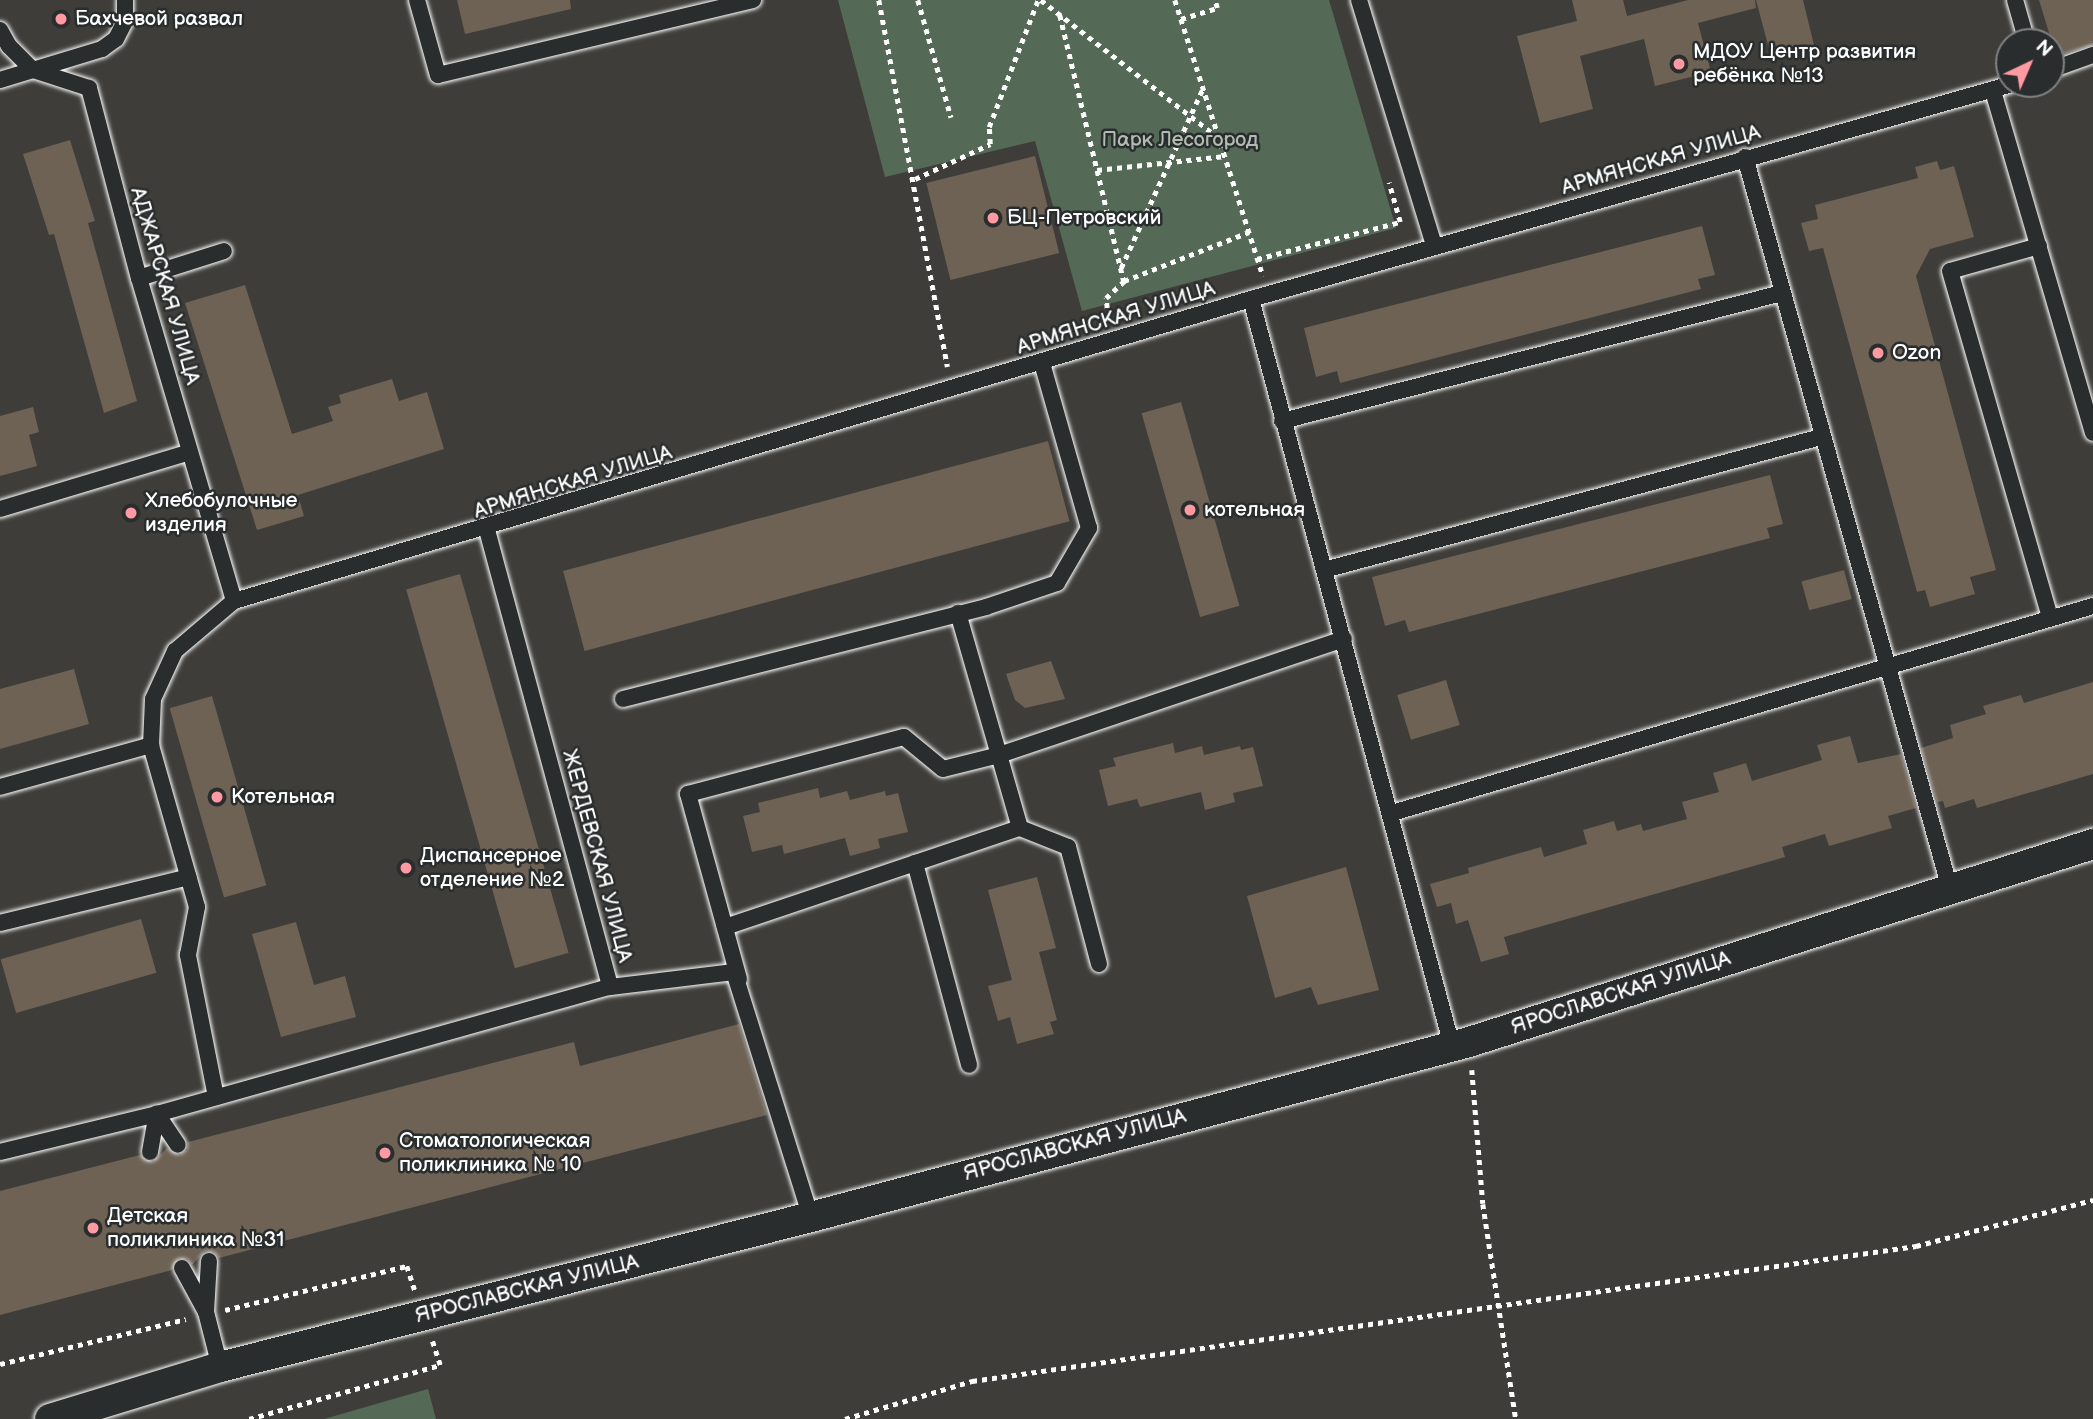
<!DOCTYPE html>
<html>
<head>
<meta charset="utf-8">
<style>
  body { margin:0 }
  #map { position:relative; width:2093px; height:1419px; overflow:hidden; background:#3e3d39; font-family:"Balsamiq Sans",sans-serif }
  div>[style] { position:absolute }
  .green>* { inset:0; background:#546a57 }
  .building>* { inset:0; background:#6d6254; transform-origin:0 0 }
  .path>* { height:4.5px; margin-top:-2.25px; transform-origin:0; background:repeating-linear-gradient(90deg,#fff 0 5px,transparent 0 10px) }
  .roads { filter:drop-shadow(0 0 2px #fff) drop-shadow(0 0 2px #fff) }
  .lane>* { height:16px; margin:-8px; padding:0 8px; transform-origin:8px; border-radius:8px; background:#2a2d2e }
  .street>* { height:30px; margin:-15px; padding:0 15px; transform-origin:15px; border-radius:15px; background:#2a2d2e }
  .dots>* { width:19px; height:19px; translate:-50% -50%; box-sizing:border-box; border:4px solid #2a2d2e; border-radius:50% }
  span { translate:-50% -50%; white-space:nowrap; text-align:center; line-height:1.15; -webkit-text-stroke:5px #2a2d2e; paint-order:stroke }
  .poi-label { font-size:21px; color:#fff }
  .left { translate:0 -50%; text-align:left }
  .park-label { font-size:21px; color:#b2bcb3 }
  .street-label { font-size:21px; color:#fff }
  .north { position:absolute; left:1995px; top:28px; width:70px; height:70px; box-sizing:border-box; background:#2a2d2e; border:2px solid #7f8182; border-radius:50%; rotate:44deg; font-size:19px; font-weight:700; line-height:28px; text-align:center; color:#fff }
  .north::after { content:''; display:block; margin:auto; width:24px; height:32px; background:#ff9aa2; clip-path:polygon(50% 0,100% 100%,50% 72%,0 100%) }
</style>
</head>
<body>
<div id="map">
  <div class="green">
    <i style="clip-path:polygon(838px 0,1329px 0,1396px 228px,1082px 311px,1035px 141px,885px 177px)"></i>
    <i style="clip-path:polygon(428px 1389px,436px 1419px,324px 1419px)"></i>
  </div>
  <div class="building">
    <i style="clip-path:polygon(457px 0,570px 0,571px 9px,465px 34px)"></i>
    <i style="clip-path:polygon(1572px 0,1623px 0,1627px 16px,1688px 0,1755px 0,1756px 8px,1698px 23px,1711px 72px,1655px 86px,1644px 39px,1580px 56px,1593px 109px,1540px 123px,1517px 36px,1577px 21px)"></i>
    <i style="clip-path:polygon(1756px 0,1803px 0,1814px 45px,1771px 56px)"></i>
    <i style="clip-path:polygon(2039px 0,2093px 0,2093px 45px,2056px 56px)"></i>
    <i style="clip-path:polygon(70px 140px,95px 221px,88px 223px,137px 401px,104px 413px,54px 234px,49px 235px,23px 154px)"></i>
    <i style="left:1035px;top:156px;width:100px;height:112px;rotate:76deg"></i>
    <i style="clip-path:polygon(1937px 161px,1940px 170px,1954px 166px,1974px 237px,1930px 249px,1916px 276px,1996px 570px,1970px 577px,1975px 594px,1930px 607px,1925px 590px,1917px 592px,1823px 248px,1809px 251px,1801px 223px,1818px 219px,1815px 205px,1918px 178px,1915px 167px)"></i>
    <i style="clip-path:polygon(1702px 226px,1715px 275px,1698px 279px,1701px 289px,1340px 383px,1337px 371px,1316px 377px,1304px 328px)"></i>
    <i style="clip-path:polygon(245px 285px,292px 434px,333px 421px,328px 407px,341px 403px,339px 395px,392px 379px,399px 401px,427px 392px,444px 449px,298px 495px,304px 516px,257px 530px,185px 303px)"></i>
    <i style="left:1181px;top:402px;width:212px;height:41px;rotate:74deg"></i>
    <i style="clip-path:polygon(33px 407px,39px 432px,29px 435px,37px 466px,0 476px,0 416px)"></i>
    <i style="left:1048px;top:441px;width:83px;height:502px;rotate:75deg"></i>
    <i style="clip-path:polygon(1770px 475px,1783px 524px,1767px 528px,1770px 538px,1409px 632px,1405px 620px,1385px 626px,1372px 577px)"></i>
    <i style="left:1844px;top:570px;width:30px;height:44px;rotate:75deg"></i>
    <i style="left:460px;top:574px;width:394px;height:56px;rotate:74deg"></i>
    <i style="clip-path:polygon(1051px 661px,1065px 699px,1025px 708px,1015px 700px,1006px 674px)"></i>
    <i style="clip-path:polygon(74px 669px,89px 724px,0 749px,0 689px)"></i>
    <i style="left:1446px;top:680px;width:47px;height:51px;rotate:73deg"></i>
    <i style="clip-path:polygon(2093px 682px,2093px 774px,1977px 808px,1974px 799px,1945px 808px,1943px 801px,1937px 802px,1921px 748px,1953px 738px,1950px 725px,1986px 714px,1983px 706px,2021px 695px,2024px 703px)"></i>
    <i style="left:212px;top:696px;width:197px;height:44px;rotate:74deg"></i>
    <i style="clip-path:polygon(1850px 736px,1858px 763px,1901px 754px,1916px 808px,1888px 816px,1892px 828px,1829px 846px,1825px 834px,1782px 847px,1785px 857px,1504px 937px,1509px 954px,1481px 962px,1468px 920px,1456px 924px,1451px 903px,1437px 907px,1430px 884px,1469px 873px,1468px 868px,1541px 847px,1544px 857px,1587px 844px,1583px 830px,1614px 821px,1617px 831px,1641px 824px,1643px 831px,1687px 819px,1682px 802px,1719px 792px,1713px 773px,1746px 763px,1752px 781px,1822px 760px,1817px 745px)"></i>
    <i style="clip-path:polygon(1173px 743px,1175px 753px,1202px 746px,1204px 755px,1240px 746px,1241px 750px,1253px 747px,1263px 786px,1233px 793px,1235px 802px,1205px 810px,1201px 792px,1140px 807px,1137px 799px,1108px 806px,1099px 770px,1116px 766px,1113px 758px)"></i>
    <i style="clip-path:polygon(818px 788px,820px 798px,847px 791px,850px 800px,885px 791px,886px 796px,898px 793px,908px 832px,878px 839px,880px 848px,850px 856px,845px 838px,784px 854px,782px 845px,752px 852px,743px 816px,760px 812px,758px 803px)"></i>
    <i style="clip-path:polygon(1346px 867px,1379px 990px,1318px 1005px,1311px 987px,1275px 998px,1247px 896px)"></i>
    <i style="clip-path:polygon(1037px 877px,1056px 948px,1039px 952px,1057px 1020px,1050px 1022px,1054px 1034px,1017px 1044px,1010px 1017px,998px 1021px,988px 986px,1012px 980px,988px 890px)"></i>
    <i style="left:141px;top:919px;width:56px;height:146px;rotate:74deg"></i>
    <i style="clip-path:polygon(296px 922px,314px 985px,345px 976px,356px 1017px,281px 1037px,252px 934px)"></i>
    <i style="clip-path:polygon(739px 1024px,767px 1115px,219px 1258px,214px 1252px,205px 1251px,192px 1265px,187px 1259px,178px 1259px,172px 1270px,0 1315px,0 1191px,140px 1155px,153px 1162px,167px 1148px,179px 1155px,187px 1150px,188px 1142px,574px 1042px,580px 1066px)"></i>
  </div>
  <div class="path">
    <i style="left:879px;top:0;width:373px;rotate:79.4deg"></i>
    <i style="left:918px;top:0;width:122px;rotate:74.2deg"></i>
    <i style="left:1041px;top:0;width:225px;rotate:37.8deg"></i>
    <i style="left:1175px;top:0;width:290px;rotate:72.3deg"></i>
    <i style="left:1060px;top:15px;width:274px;rotate:76.5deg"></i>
    <i style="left:1124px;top:281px;width:134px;rotate:-21.4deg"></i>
    <i style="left:1181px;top:19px;width:38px;rotate:-17deg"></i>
    <i style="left:1217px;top:8px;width:8px;rotate:-104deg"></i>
    <i style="left:1097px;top:170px;width:129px;rotate:-6.2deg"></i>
    <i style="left:915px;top:179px;width:83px;rotate:-25deg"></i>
    <i style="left:990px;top:144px;width:17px;rotate:-93deg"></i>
    <i style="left:989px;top:127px;width:136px;rotate:-68.9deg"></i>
    <i style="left:1257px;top:259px;width:148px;rotate:-14.5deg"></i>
    <i style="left:1400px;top:222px;width:41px;rotate:-105.8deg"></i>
    <i style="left:1121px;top:268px;width:198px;rotate:-65.5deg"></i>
    <i style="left:1108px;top:318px;width:20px;rotate:-96deg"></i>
    <i style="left:1106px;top:298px;width:25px;rotate:-43deg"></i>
    <i style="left:1472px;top:1070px;width:134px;rotate:85.3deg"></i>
    <i style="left:1483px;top:1204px;width:218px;rotate:81.3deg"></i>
    <i style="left:225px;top:1310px;width:187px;rotate:-13.6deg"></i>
    <i style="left:407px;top:1266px;width:25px;rotate:72deg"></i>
    <i style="left:0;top:1364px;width:191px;rotate:-13.6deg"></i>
    <i style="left:249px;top:1419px;width:198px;rotate:-15.8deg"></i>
    <i style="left:440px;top:1365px;width:25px;rotate:-108deg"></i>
    <i style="left:845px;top:1419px;width:133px;rotate:-16.7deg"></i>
    <i style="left:972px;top:1381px;width:954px;rotate:-8.14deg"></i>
    <i style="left:1916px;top:1246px;width:183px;rotate:-14.6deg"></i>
  </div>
  <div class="roads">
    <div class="lane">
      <i style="left:417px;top:0;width:78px;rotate:74.4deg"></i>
      <i style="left:438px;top:75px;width:324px;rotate:-13.4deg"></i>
      <i style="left:1359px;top:0;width:257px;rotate:73deg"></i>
      <i style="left:2015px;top:0;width:44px;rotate:74.1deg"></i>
      <i style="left:0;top:30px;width:18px;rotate:61deg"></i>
      <i style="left:9px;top:46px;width:34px;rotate:45deg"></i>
      <i style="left:33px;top:70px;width:59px;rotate:17.8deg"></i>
      <i style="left:89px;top:88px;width:196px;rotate:75.3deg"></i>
      <i style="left:139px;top:278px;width:337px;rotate:73.6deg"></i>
      <i style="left:2051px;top:70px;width:45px;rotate:-19.7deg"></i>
      <i style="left:0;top:80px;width:107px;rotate:-16.9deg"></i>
      <i style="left:102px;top:49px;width:17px;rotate:-36deg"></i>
      <i style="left:116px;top:39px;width:20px;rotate:-63deg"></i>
      <i style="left:125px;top:21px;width:21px;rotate:-90deg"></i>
      <i style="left:1993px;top:91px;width:356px;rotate:73.7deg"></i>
      <i style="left:1745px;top:157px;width:760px;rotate:74.35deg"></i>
      <i style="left:2039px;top:246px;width:92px;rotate:164.3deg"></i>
      <i style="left:1950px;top:271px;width:361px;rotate:73.9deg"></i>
      <i style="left:139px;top:278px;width:89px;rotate:-17.6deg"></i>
      <i style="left:1251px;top:299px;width:774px;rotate:74.94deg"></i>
      <i style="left:1282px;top:421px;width:516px;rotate:-14.36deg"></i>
      <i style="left:0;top:509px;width:198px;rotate:-16.7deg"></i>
      <i style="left:487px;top:530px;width:473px;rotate:74.9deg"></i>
      <i style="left:610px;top:987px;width:125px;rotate:-6.9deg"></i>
      <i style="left:734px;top:972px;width:257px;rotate:72.6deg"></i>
      <i style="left:1324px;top:570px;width:514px;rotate:-14.98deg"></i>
      <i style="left:623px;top:699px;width:374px;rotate:-14.2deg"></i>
      <i style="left:986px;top:607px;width:75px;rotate:-18.7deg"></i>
      <i style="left:1057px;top:583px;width:64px;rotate:-59.8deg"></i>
      <i style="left:1089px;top:528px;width:172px;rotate:-105.9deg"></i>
      <i style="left:0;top:787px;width:157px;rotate:-15.5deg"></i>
      <i style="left:1392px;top:813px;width:731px;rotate:-16.45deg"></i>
      <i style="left:915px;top:863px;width:209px;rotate:75deg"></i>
      <i style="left:0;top:923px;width:194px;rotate:-13.7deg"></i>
      <i style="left:725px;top:927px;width:311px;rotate:-18.6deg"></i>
      <i style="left:1099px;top:964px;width:121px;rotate:-104.8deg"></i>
      <i style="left:1068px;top:847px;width:52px;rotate:-158.4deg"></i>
      <i style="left:1020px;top:828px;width:76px;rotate:-106deg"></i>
      <i style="left:999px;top:755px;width:364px;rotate:-18.6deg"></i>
      <i style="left:739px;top:979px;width:192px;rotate:-105.4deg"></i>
      <i style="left:688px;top:794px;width:223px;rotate:-14.8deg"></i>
      <i style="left:904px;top:737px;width:50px;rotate:39.4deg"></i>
      <i style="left:943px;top:769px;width:58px;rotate:-14deg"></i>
      <i style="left:999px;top:755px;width:148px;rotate:-106.1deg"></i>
      <i style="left:216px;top:1097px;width:145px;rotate:-101.2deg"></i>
      <i style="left:188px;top:955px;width:49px;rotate:-79.4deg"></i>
      <i style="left:197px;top:907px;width:168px;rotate:-105.9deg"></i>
      <i style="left:151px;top:745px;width:46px;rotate:-87.5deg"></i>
      <i style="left:153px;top:699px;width:53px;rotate:-65.4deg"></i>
      <i style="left:175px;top:651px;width:77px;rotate:-40.3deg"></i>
      <i style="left:234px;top:601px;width:1061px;rotate:-16.54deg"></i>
      <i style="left:1251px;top:299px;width:791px;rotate:-15.78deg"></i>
      <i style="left:157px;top:1114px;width:37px;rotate:56deg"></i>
      <i style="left:0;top:1152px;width:162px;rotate:-13.6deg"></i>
      <i style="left:157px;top:1114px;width:470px;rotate:-15.7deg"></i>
      <i style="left:150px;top:1152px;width:39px;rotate:-80deg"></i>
      <i style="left:209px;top:1261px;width:51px;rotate:93.4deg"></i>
      <i style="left:206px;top:1312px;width:57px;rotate:75.7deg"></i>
      <i style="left:182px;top:1268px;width:50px;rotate:61.4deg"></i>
    </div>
    <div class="street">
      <i style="left:50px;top:1419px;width:178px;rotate:-17deg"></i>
      <i style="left:220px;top:1367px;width:610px;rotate:-14.24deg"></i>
      <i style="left:811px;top:1217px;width:681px;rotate:-14.89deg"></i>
      <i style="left:1469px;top:1042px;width:655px;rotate:-17.6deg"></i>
    </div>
  </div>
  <div class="dots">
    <i style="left:61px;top:19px;background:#ff9aa2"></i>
    <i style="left:1679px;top:64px;background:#ff9aa2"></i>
    <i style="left:993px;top:218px;background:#ff9aa2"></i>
    <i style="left:1878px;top:353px;background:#ff9aa2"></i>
    <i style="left:1190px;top:510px;background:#ff9aa2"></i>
    <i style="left:131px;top:513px;background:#ff9aa2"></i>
    <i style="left:217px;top:797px;background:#ff9aa2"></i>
    <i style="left:406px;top:868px;background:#ff9aa2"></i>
    <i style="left:385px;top:1153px;background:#ff9aa2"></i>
    <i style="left:93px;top:1228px;background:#ff9aa2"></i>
  </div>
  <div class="poi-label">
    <span class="left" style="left:75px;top:19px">Бахчевой развал</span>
    <span class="left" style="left:1693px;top:64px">МДОУ Центр развития<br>ребёнка №13</span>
    <span class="left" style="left:1007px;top:218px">БЦ-Петровский</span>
    <span class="left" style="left:1892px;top:353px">Ozon</span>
    <span class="left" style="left:145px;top:513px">Хлебобулочные<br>изделия</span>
    <span class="left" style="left:1204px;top:510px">котельная</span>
    <span class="left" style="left:231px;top:797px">Котельная</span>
    <span class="left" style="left:420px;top:868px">Диспансерное<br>отделение №2</span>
    <span class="left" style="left:399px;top:1153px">Стоматологическая<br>поликлиника № 10</span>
    <span class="left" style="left:107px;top:1228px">Детская<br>поликлиника №31</span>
  </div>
  <div class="park-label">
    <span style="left:1180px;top:140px">Парк Лесогород</span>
  </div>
  <div class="street-label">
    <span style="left:1661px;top:160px;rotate:-16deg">АРМЯНСКАЯ УЛИЦА</span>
    <span style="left:165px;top:286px;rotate:74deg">АДЖАРСКАЯ УЛИЦА</span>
    <span style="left:1116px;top:318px;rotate:-17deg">АРМЯНСКАЯ УЛИЦА</span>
    <span style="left:573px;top:482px;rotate:-17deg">АРМЯНСКАЯ УЛИЦА</span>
    <span style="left:597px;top:856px;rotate:75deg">ЖЕРДЕВСКАЯ УЛИЦА</span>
    <span style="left:1621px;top:993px;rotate:-18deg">ЯРОСЛАВСКАЯ УЛИЦА</span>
    <span style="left:1075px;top:1145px;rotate:-15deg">ЯРОСЛАВСКАЯ УЛИЦА</span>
    <span style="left:527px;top:1289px;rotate:-14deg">ЯРОСЛАВСКАЯ УЛИЦА</span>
  </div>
  <div class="north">N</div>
</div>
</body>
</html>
